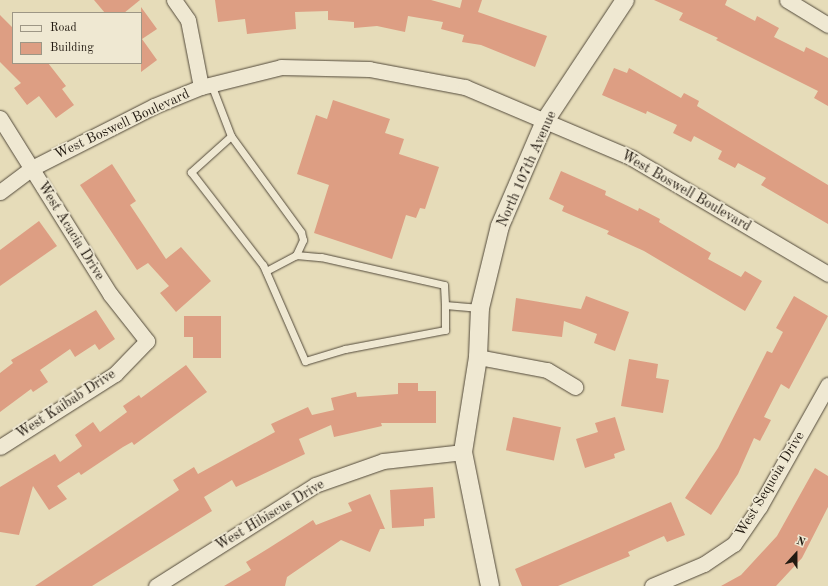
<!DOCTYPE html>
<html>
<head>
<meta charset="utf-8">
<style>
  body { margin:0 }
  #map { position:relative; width:828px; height:586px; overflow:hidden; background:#e6dcb9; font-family:"Old Standard TT",serif }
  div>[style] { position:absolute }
  .building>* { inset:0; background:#dd9e83; transform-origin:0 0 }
  .roads { filter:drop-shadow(0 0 1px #534a3b) drop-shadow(0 0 1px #534a3b) }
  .service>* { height:7px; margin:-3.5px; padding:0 3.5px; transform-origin:3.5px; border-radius:3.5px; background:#efe8d2 }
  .minor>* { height:15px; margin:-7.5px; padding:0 7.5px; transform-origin:7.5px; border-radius:7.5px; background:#efe8d2 }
  .tertiary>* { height:18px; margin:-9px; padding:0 9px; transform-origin:9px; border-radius:9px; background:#efe8d2 }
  span { translate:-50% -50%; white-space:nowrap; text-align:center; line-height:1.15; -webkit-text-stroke:3.5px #efe8d2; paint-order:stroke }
  .street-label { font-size:14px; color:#221a11 }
  .legend { position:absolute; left:12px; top:12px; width:130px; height:52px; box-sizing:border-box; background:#efe8d2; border:1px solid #9d9685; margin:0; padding:5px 7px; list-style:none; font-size:12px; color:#221a11 }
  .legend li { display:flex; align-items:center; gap:8px; height:20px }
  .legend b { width:20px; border:1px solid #9d9685 }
  .north { position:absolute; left:776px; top:534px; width:40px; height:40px; -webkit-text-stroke:3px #efe8d2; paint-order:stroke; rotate:21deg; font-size:11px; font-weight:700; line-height:16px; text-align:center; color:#221a11 }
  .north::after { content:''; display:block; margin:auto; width:14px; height:18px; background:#221a11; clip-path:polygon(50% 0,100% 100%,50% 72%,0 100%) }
</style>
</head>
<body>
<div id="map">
  <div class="building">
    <i style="clip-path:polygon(94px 0,140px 0,124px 13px,105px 13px)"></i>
    <i style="clip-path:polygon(215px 0,431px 0,460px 8px,462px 0,482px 0,478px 12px,547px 36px,535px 67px,481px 45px,462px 42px,464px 35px,441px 29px,443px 22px,408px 16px,405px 32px,377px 26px,354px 28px,354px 22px,328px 20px,328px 11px,295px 12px,296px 29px,247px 34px,245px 19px,218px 22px)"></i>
    <i style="clip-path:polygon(654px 0,727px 0,725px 5px,755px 21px,757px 16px,779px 28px,774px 37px,804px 52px,806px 47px,828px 58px,828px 106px,814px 98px,818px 91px,716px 40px,718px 38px,679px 20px,683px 13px)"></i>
    <i style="clip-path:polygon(141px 7px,157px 29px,142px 39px,157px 60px,141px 72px)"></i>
    <i style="clip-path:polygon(0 15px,13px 28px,13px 63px,48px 63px,66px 86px,62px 89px,74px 105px,56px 118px,39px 96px,27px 105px,14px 88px,21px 83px,0 62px)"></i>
    <i style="clip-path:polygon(614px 68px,627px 73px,629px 68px,681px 98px,684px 93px,699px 101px,697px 106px,828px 185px,828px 224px,761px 185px,766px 178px,738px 163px,735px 168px,718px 159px,722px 151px,694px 136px,691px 142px,673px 133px,677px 125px,647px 111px,646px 114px,602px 95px)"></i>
    <i style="clip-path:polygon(333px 100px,390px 119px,385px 133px,404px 139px,399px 154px,439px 167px,425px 209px,420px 208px,416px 218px,406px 215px,392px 259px,314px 233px,329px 185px,297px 174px,316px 115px,327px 119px)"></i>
    <i style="clip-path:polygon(112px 164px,136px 201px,130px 205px,166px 259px,181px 247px,211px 281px,176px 312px,160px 293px,169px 286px,148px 263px,137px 270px,80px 185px)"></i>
    <i style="clip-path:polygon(561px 171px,606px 191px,605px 195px,638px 211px,639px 208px,660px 219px,659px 222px,711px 253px,708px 259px,741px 277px,745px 271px,762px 281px,745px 311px,644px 251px,607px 234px,609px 231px,562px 211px,564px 206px,549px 199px)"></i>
    <i style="clip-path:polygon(39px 221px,57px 246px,0 286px,0 250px)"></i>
    <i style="clip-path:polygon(586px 296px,629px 312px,615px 351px,594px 343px,597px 334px,564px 321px,562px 337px,512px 331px,516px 298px,581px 309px)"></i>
    <i style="clip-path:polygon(794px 296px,828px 316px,789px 389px,781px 384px,764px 417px,771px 420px,760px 441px,754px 438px,738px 474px,711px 515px,685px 498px,718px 448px,767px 351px,772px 353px,783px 332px,776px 328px)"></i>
    <i style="clip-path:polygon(96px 310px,115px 339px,99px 350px,95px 344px,75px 357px,70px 349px,40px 370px,48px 382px,33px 392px,31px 389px,0 412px,0 373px,13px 363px,11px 360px)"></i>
    <i style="clip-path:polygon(184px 316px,221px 316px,221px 358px,193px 358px,193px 337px,184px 337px)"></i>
    <i style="clip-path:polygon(629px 359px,658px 364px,656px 378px,669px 380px,663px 413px,621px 406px)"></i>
    <i style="clip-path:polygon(186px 365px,207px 392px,134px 445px,132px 442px,123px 447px,81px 475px,79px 472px,57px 486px,67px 499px,49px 510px,33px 486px,19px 535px,0 532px,0 487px,55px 454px,60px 462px,82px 446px,75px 435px,93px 422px,100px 432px,127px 412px,123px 406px,139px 395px,141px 398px)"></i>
    <i style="clip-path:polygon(398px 383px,418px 383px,418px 391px,436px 391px,436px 423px,381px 423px,382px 426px,334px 437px,331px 425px,299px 439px,305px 454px,236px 487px,232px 480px,204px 497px,212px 511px,92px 586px,35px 586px,179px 490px,173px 480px,194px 467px,198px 474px,275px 432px,271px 424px,308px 407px,312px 415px,334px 410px,331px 398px,356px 392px,357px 397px,398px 394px)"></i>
    <i style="left:513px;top:417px;width:49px;height:34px;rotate:12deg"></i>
    <i style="clip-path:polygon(615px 417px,625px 450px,614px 454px,615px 458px,585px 468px,576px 439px,598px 432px,595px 423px)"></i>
    <i style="clip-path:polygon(815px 468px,828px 476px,828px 507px,802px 558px,776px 586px,721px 586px,741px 575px,777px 536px)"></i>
    <i style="clip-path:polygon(433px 487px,435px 518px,424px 519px,424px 526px,392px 528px,390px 490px)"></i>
    <i style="clip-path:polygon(370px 494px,385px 529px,380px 529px,370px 552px,341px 540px,287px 577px,285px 586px,224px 586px,251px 570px,246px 562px,269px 548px,313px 520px,316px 525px,352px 511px,348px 503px)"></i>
    <i style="clip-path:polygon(671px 502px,685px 535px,667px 542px,664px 536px,628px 552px,630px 556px,558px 586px,522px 586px,515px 569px)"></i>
  </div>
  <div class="roads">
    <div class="service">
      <i style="left:211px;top:84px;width:56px;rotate:69deg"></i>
      <i style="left:231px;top:136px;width:119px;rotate:53.9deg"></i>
      <i style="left:301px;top:232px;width:8px;rotate:76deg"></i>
      <i style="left:303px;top:240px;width:17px;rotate:115deg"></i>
      <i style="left:231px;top:136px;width:54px;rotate:138deg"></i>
      <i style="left:191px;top:172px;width:118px;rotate:52.3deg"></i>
      <i style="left:263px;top:265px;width:105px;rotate:66.4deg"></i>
      <i style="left:305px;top:361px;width:42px;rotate:-16.7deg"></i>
      <i style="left:345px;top:349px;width:102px;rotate:-10.8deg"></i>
      <i style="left:445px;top:330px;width:25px;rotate:-90deg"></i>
      <i style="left:445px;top:305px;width:35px;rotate:5deg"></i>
      <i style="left:266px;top:271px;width:34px;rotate:-28deg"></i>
      <i style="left:296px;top:255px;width:25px;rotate:5deg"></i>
      <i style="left:321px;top:257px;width:126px;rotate:12.8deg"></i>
      <i style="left:444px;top:285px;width:20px;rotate:87deg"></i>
    </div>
    <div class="minor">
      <i style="left:174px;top:0;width:24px;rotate:55deg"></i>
      <i style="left:188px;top:20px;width:68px;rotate:79deg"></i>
      <i style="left:787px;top:0;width:48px;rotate:31.4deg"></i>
      <i style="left:0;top:118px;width:208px;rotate:58deg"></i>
      <i style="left:110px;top:294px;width:60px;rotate:51.8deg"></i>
      <i style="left:147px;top:341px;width:46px;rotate:134.1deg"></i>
      <i style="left:115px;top:374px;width:136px;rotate:147.6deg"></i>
      <i style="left:0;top:192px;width:40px;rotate:-37deg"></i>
      <i style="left:32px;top:168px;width:137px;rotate:-26.9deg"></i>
      <i style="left:154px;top:106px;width:51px;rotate:-22deg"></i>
      <i style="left:201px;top:87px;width:82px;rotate:-14deg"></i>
      <i style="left:281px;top:67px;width:88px;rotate:1.3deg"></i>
      <i style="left:369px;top:69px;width:98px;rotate:10.6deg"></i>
      <i style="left:465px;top:87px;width:181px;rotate:23deg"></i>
      <i style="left:632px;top:158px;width:228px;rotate:30.6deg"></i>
      <i style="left:478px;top:357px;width:70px;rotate:10.7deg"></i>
      <i style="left:547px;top:370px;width:33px;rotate:31deg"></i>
      <i style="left:156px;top:586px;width:188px;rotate:-32.4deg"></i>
      <i style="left:315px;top:485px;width:72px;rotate:-19.4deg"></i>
      <i style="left:383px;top:461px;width:81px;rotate:-6.4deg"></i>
      <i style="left:652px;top:586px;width:56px;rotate:-22.9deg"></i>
      <i style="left:704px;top:564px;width:36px;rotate:-34deg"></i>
      <i style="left:734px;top:544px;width:46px;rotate:-55.6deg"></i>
      <i style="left:760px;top:506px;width:139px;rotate:-60.7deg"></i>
    </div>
    <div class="tertiary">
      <i style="left:490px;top:586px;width:137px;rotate:-101.4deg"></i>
      <i style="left:463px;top:452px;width:96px;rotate:-81deg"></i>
      <i style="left:478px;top:357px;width:49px;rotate:-87.7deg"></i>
      <i style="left:480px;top:308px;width:84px;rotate:-76.3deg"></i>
      <i style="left:500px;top:226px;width:114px;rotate:-66.8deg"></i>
      <i style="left:545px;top:121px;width:145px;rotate:-56.5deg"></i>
    </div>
  </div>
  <div class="street-label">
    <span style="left:122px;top:124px;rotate:-25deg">West Boswell Boulevard</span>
    <span style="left:527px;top:169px;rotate:-66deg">North 107th Avenue</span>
    <span style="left:686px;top:191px;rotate:30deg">West Boswell Boulevard</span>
    <span style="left:71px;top:231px;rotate:58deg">West Acacia Drive</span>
    <span style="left:66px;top:404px;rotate:-33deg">West Kaibab Drive</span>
    <span style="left:770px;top:484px;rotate:-59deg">West Sequoia Drive</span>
    <span style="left:270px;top:515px;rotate:-31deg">West Hibiscus Drive</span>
  </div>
  <ul class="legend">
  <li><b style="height:5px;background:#efe8d2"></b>Road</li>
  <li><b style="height:11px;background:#dd9e83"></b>Building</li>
  </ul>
  <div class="north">N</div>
</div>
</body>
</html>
